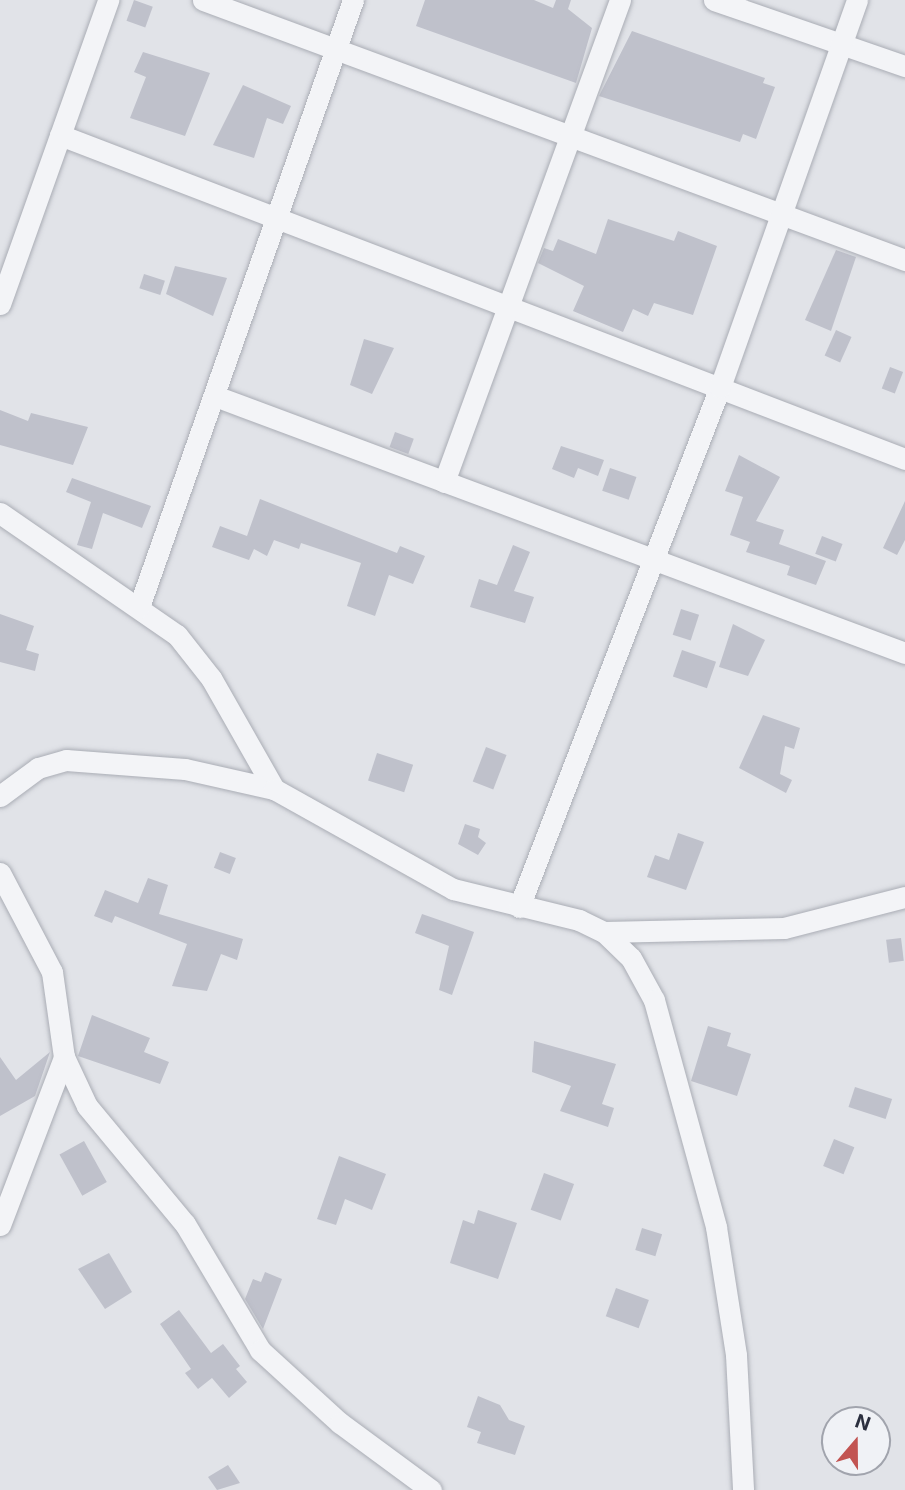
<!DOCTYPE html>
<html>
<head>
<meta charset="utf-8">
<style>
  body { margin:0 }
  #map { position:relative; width:905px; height:1490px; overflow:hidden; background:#e1e3e8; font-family:Inter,sans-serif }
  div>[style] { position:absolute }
  .building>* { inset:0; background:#bfc1cb; transform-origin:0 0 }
  .roads { filter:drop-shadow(0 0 2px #aaadb5) drop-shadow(0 0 2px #aaadb5) }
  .minor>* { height:21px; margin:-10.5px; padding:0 10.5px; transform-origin:10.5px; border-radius:10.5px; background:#f3f4f7 }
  span { translate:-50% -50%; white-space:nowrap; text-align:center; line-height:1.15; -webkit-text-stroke:5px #f0f2f6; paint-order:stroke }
  .north { position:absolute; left:821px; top:1406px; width:70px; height:70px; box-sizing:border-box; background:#f0f2f6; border:2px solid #a1a4ad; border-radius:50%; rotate:20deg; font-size:19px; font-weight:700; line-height:28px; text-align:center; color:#2b2f3f }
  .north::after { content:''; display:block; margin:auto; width:24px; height:32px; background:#c25452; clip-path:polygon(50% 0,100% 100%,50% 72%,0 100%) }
</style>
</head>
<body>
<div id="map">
  <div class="building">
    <i style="left:134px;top:0;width:20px;height:22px;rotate:20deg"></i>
    <i style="clip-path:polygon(425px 0,534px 0,553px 8px,556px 0,571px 0,568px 9px,592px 28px,576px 83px,416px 26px)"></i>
    <i style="clip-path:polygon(632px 31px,765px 78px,763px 83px,775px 87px,756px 139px,743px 134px,740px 142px,599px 96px)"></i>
    <i style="clip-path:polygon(143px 52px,210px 73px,185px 136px,130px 118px,146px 77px,134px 72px)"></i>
    <i style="clip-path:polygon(243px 85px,291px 106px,283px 124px,267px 118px,254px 158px,213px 145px)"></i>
    <i style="clip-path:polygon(608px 219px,674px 241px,678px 231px,717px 246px,693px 315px,654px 303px,648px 316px,633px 309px,623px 332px,573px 311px,584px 286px,538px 263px,544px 248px,553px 251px,558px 239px,596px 254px)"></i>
    <i style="clip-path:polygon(836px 250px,856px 257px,831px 331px,805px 320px)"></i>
    <i style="clip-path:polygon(175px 266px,227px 278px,213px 316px,166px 294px)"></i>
    <i style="left:144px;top:274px;width:22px;height:15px;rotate:18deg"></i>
    <i style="left:836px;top:330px;width:17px;height:28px;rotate:24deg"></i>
    <i style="clip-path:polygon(364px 339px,394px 348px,372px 394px,350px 385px)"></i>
    <i style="left:890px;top:367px;width:14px;height:23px;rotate:21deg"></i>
    <i style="clip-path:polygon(0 410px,28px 421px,31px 413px,88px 427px,73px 465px,0 445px)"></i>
    <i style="left:395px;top:432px;width:20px;height:16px;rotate:20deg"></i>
    <i style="clip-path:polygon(561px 446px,604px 460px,598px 476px,578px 468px,574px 478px,552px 469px)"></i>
    <i style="clip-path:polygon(739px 455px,780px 477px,756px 521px,784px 530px,779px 544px,826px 561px,816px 585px,787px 575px,790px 566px,746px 552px,750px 542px,730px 535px,743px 497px,725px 491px)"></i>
    <i style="left:610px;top:468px;width:28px;height:24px;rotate:19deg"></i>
    <i style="clip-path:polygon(72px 478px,151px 506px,142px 528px,103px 513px,92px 549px,77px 545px,91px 502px,66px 492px)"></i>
    <i style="clip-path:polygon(260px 499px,397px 553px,400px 546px,425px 556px,413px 584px,389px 575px,375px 616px,347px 606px,361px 563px,301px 543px,299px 549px,274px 540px,267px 556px,254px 549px,249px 560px,212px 547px,220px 526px,247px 536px)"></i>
    <i style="clip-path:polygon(905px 501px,905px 540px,897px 555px,883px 548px)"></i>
    <i style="left:822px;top:536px;width:22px;height:19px;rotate:21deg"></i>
    <i style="clip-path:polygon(513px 545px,530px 552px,514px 591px,534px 597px,525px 623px,470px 607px,479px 579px,497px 585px)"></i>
    <i style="left:681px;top:609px;width:19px;height:27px;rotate:18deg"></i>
    <i style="clip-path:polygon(0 614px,34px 626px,26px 650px,39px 654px,35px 671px,0 662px)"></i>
    <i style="clip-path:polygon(733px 624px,765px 640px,748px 676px,719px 667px)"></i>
    <i style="left:682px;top:650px;width:36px;height:28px;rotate:19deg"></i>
    <i style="clip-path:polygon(763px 715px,800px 728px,794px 749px,785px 746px,780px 774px,792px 780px,786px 793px,739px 768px)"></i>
    <i style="left:486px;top:747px;width:22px;height:37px;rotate:21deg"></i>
    <i style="left:377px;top:753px;width:38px;height:29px;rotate:18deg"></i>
    <i style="clip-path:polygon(465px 824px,480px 829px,478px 837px,486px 843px,478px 855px,458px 844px)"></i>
    <i style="clip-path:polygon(678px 833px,704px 842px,686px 890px,647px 877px,655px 855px,669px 860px)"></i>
    <i style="left:220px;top:852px;width:17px;height:17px;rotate:21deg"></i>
    <i style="clip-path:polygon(148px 878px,168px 885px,159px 914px,243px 939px,237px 960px,221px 954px,207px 991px,172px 986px,187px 944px,115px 916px,112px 923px,94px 916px,105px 890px,138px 903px)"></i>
    <i style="clip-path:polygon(422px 914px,474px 932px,452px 995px,439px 990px,449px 946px,415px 933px)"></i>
    <i style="left:901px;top:938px;width:23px;height:15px;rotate:83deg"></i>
    <i style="clip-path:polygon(92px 1015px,150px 1038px,144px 1052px,169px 1062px,160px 1084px,78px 1056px)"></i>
    <i style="clip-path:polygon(708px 1026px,731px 1033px,727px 1046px,751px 1054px,737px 1096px,691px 1081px)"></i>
    <i style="clip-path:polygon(534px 1041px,616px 1064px,602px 1104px,614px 1108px,608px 1127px,560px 1111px,571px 1086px,532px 1072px)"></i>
    <i style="clip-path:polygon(50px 1052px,35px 1096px,0 1116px,0 1057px,16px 1080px)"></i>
    <i style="left:855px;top:1087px;width:39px;height:21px;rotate:18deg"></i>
    <i style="left:834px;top:1139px;width:22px;height:29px;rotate:22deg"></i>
    <i style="left:84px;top:1141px;width:47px;height:28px;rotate:61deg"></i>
    <i style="clip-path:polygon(339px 1156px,386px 1174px,372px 1210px,345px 1199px,336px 1225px,317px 1219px)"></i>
    <i style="left:544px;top:1173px;width:32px;height:39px;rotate:20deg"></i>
    <i style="clip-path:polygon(478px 1210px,517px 1223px,498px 1279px,450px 1263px,463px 1220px,474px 1224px)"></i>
    <i style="left:642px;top:1228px;width:21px;height:23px;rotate:17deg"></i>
    <i style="clip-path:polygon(109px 1253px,132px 1292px,105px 1309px,78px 1269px)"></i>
    <i style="clip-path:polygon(265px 1272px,282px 1279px,263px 1329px,245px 1299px,253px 1279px,261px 1282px)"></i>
    <i style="left:616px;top:1288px;width:35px;height:30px;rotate:20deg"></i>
    <i style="clip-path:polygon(179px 1310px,211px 1353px,223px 1344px,240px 1366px,236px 1369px,247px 1382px,229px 1398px,212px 1378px,198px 1389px,185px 1373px,191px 1369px,160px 1324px)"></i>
    <i style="clip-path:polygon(478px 1396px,500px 1405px,509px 1420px,525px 1426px,515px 1455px,477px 1443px,481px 1432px,467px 1427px)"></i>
    <i style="clip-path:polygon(228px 1465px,240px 1483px,217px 1490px,208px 1477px)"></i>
  </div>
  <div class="roads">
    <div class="minor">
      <i style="left:203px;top:0;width:749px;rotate:20.32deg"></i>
      <i style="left:714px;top:0;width:202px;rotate:19.1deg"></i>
      <i style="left:60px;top:135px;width:905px;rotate:20.98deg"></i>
      <i style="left:0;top:304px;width:323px;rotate:-70.4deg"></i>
      <i style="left:215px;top:396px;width:736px;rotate:20.43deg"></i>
      <i style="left:444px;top:482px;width:513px;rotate:-69.94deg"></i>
      <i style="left:0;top:513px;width:215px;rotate:34.6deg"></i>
      <i style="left:177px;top:635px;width:55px;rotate:51.7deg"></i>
      <i style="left:211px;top:678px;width:128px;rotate:60.4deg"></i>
      <i style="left:139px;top:607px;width:644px;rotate:-70.58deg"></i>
      <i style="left:0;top:796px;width:47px;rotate:-36.4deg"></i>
      <i style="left:38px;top:768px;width:29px;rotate:-16deg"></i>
      <i style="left:66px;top:760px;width:119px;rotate:4.3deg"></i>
      <i style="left:185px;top:769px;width:91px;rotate:12.7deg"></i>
      <i style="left:274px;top:789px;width:205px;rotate:29.2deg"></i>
      <i style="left:453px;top:889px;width:130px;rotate:13.8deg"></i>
      <i style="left:579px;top:920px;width:28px;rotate:26deg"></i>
      <i style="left:604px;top:932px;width:37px;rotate:44deg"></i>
      <i style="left:631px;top:958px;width:48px;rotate:61.3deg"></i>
      <i style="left:654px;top:1000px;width:235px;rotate:74.7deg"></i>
      <i style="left:716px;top:1227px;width:130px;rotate:81.1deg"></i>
      <i style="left:736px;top:1355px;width:135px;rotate:87deg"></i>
      <i style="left:0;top:873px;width:112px;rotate:62.3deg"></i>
      <i style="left:52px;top:972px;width:86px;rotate:82deg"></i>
      <i style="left:64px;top:1057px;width:54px;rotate:64.9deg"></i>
      <i style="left:87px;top:1106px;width:153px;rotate:50.3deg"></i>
      <i style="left:185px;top:1224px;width:147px;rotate:59.2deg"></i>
      <i style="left:260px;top:1350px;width:108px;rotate:42.4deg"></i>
      <i style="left:340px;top:1423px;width:113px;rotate:36.4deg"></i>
      <i style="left:519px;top:907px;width:557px;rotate:-68.87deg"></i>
      <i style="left:720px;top:387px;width:411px;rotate:-70.5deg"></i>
      <i style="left:604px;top:932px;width:180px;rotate:-1.3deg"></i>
      <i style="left:784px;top:928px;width:125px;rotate:-14.4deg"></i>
      <i style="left:0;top:1225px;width:180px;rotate:-69.1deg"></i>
    </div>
  </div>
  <div class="north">N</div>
</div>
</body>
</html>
